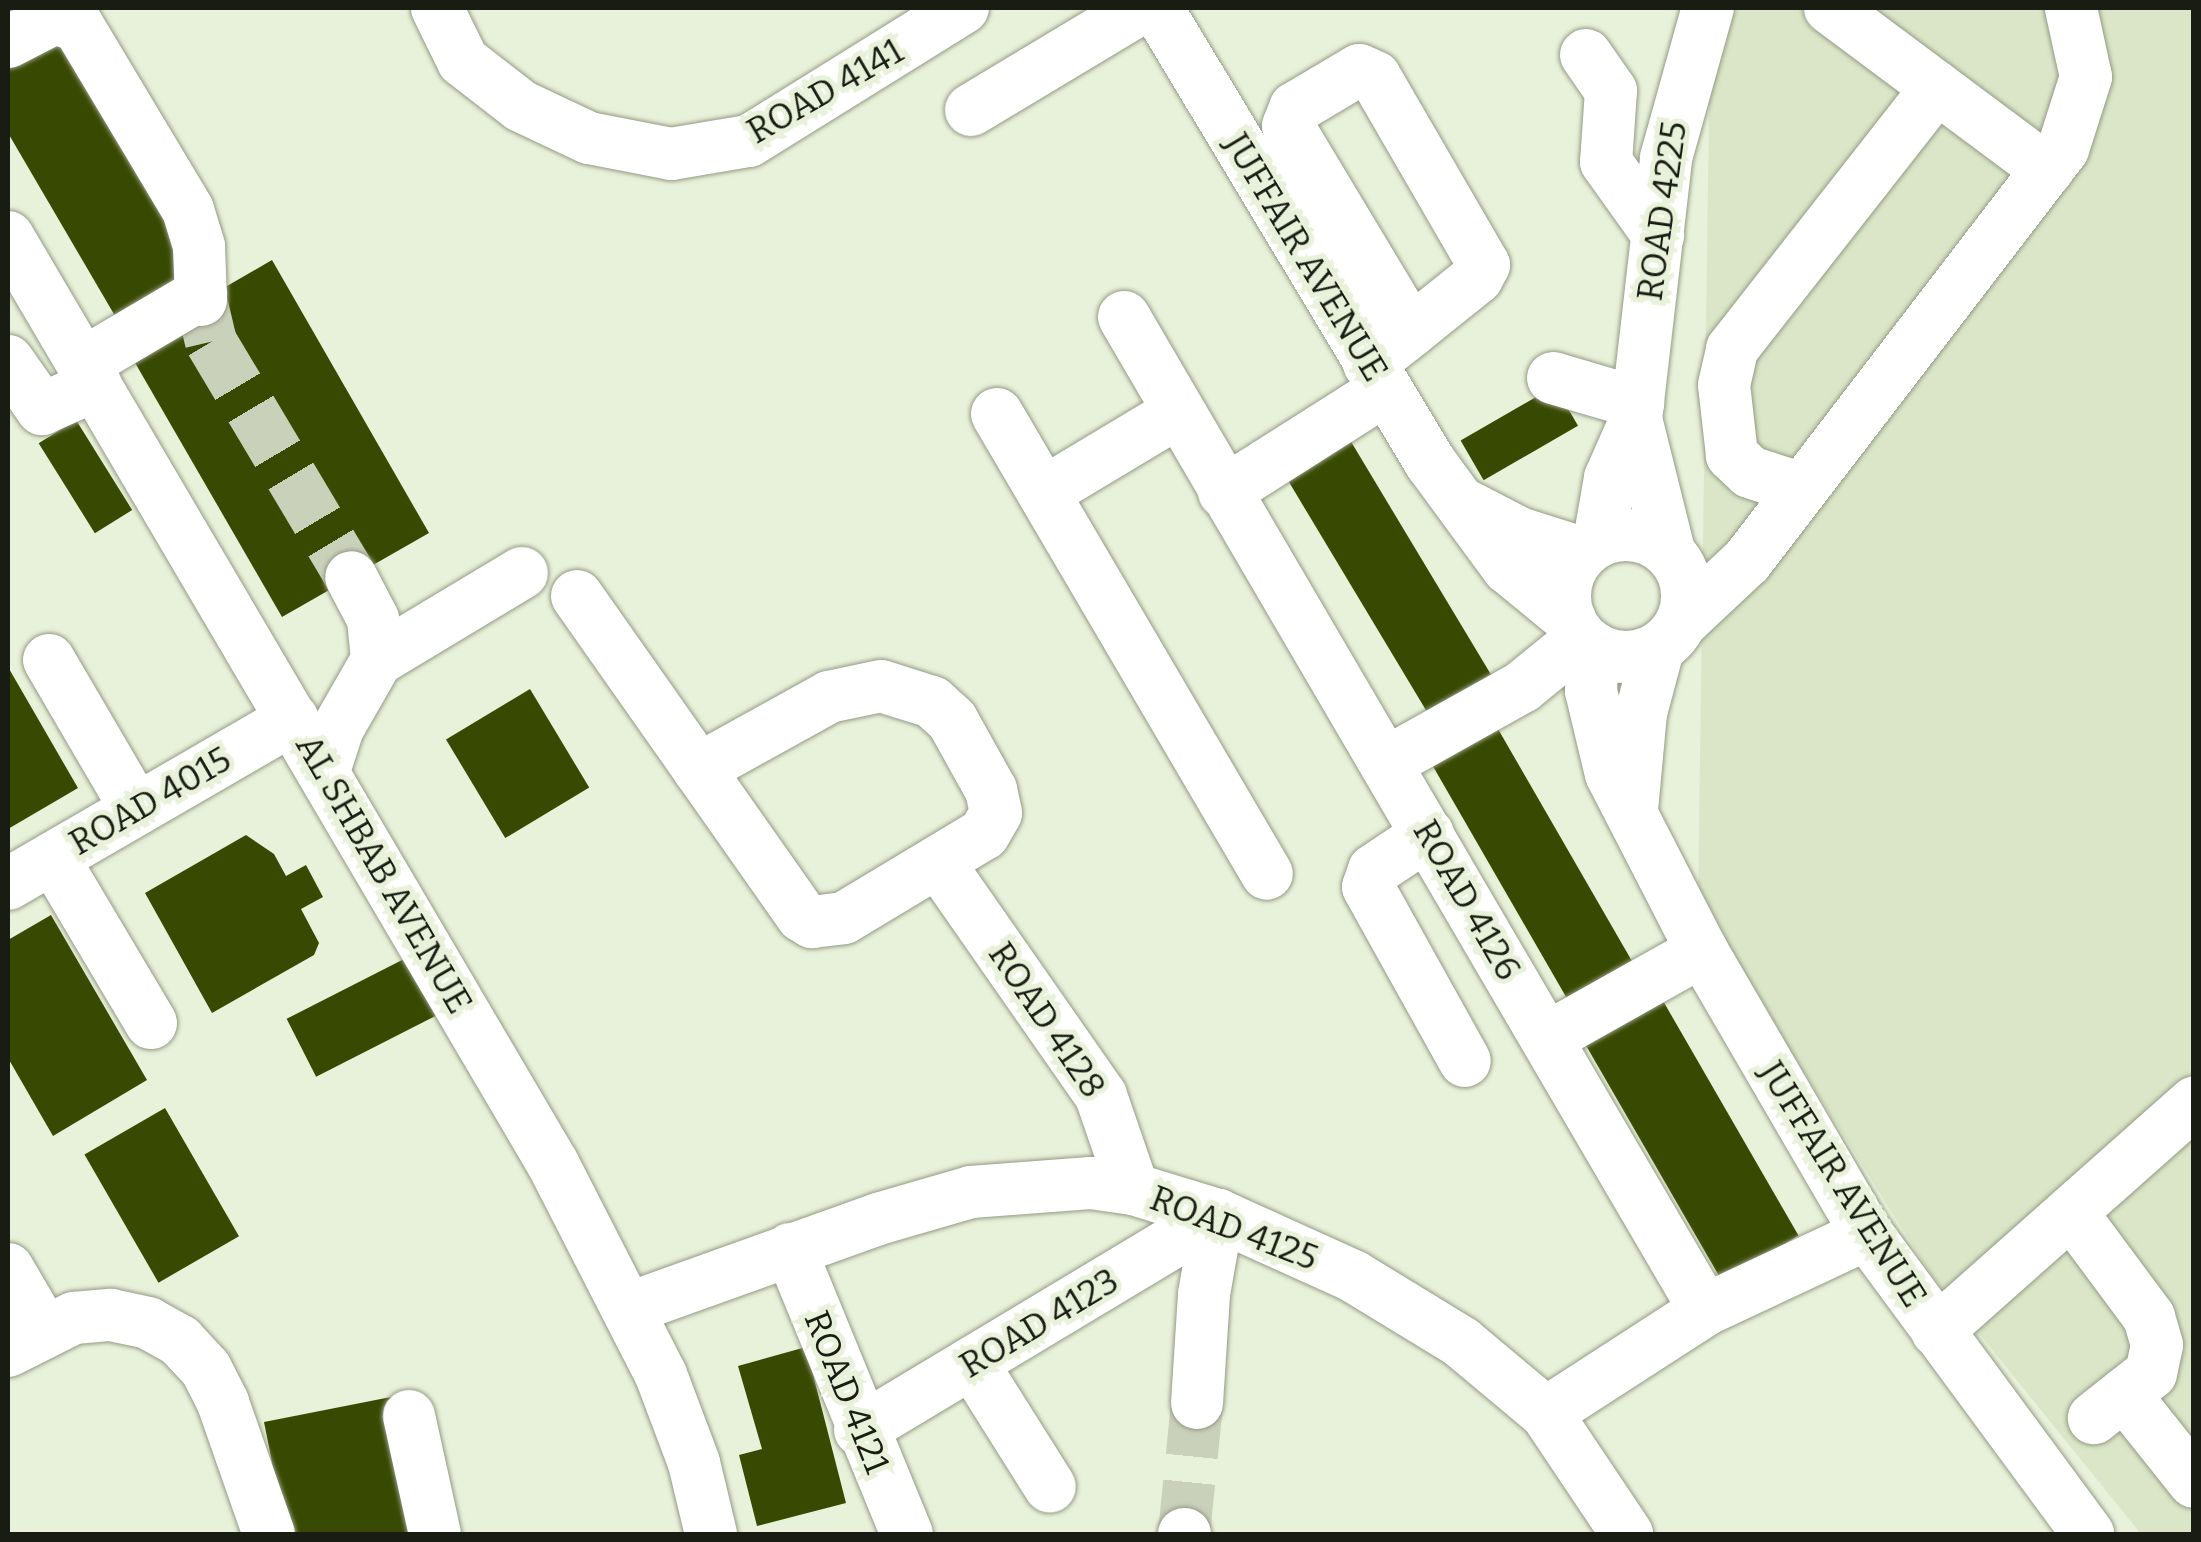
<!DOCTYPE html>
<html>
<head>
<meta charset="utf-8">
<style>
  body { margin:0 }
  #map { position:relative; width:2201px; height:1542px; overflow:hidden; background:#e8f1d9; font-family:Bitter,serif }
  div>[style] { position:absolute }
  .built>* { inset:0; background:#dae6c7 }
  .building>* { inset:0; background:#384a01; transform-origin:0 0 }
  .minor-tunnel>* { height:52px; margin-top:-26px; transform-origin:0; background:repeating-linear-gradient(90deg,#c9d1bb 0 52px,transparent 0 78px) }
  .roads { filter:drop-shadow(0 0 2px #929b84) drop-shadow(0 0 2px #929b84) }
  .minor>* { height:52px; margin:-26px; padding:0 26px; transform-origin:26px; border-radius:26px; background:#fff }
  .minor>.ring { margin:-26px; padding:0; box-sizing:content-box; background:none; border:52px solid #fff; border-radius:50% }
  span { translate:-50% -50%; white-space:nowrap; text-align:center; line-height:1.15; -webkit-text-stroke:10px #e8f1d9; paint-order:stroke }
  .street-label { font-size:35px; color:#191c13 }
  .frame { position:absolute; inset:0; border:10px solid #191c13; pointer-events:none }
</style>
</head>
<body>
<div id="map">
  <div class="built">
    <i style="clip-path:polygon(1739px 8px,2193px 8px,2193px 1534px,2141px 1534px,1928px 1270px,1698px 903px,1710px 44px)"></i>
  </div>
  <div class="building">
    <i style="clip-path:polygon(48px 24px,196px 275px,118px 321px,8px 133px,8px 48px)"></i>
    <i style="clip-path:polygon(272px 260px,429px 533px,282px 617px,134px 361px,151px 330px)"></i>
    <i style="left:1555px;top:386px;width:46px;height:109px;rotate:60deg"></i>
    <i style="left:76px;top:420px;width:106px;height:44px;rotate:58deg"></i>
    <i style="left:1344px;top:430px;width:297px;height:74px;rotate:59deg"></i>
    <i style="clip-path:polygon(8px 667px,78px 788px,8px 829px)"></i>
    <i style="left:530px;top:689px;width:115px;height:98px;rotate:59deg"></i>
    <i style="left:1494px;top:722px;width:292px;height:75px;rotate:60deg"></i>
    <i style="clip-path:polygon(246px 835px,274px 854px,286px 876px,306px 865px,323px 897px,301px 909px,319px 943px,314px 955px,212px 1013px,145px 893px)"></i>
    <i style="clip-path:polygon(51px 915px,147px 1080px,53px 1136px,8px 1058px,8px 940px)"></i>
    <i style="left:406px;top:958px;width:65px;height:134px;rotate:63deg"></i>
    <i style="left:1655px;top:987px;width:287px;height:89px;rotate:60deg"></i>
    <i style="left:165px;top:1108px;width:148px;height:93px;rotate:60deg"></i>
    <i style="clip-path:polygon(806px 1347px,846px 1503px,757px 1526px,739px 1455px,762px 1449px,738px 1366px)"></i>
    <i style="clip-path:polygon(396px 1396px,423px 1534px,286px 1534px,264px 1422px)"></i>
  </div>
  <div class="minor-tunnel">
    <i style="left:201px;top:300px;width:43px;rotate:76.6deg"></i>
    <i style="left:211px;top:342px;width:274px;rotate:59.2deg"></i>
    <i style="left:1184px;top:1534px;width:132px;rotate:-84.3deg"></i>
  </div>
  <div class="roads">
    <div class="minor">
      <i style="left:437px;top:8px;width:59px;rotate:63.9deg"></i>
      <i style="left:463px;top:61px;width:73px;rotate:37.8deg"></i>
      <i style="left:521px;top:106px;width:75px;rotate:25.2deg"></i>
      <i style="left:589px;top:138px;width:84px;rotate:11deg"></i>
      <i style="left:671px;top:154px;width:79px;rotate:-9.5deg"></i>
      <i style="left:749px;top:141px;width:252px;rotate:-31.9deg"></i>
      <i style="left:1157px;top:8px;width:530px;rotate:58.98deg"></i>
      <i style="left:1430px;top:462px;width:132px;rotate:53.7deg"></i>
      <i style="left:1508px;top:568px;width:80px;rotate:39.4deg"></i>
      <i style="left:1830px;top:8px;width:271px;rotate:36.7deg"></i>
      <i style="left:8px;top:42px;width:53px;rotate:-27.1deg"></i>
      <i style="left:55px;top:18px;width:24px;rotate:19deg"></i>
      <i style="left:78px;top:26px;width:214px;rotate:59.1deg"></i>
      <i style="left:188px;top:210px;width:38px;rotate:73deg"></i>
      <i style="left:199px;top:246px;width:54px;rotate:87.9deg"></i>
      <i style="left:1586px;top:55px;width:44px;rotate:55.2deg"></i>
      <i style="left:1611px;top:91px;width:71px;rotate:94deg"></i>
      <i style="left:1606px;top:162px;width:90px;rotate:54.5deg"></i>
      <i style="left:971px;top:110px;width:198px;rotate:-31deg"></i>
      <i style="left:8px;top:237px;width:1075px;rotate:59.55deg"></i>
      <i style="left:553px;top:1164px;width:237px;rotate:62.9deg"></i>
      <i style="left:661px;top:1375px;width:94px;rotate:69.4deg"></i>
      <i style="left:694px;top:1463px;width:73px;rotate:76.5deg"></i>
      <i style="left:1124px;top:317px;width:1150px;rotate:59.67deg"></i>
      <i style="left:8px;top:361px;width:59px;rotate:54.7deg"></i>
      <i style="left:42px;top:409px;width:59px;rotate:-24deg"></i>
      <i style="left:84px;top:363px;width:136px;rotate:-30.5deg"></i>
      <i style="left:1369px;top:364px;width:53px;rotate:-38.2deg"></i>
      <i style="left:1411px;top:331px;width:85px;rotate:-38.8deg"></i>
      <i style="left:1477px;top:278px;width:15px;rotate:-62deg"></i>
      <i style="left:1484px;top:265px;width:217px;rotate:-120.1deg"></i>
      <i style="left:1375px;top:77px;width:17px;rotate:-156deg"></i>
      <i style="left:1359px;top:70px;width:74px;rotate:149.3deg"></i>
      <i style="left:1295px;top:108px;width:19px;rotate:111deg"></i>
      <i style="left:1288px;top:126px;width:239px;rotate:59deg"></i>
      <i style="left:1553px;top:378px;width:89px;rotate:16.4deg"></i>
      <i style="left:997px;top:414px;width:533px;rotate:59.59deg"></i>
      <i style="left:1802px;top:489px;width:55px;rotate:-161.9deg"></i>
      <i style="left:1750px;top:472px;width:25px;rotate:-137deg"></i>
      <i style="left:1732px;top:455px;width:70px;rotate:-96.5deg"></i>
      <i style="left:1724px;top:385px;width:37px;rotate:-77deg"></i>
      <i style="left:1732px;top:349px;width:332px;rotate:-51.9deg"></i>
      <i style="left:1045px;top:492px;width:155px;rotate:-31deg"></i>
      <i style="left:1224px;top:492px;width:191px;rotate:-32.4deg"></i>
      <i style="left:1467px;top:506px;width:59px;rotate:27.4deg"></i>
      <i style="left:1519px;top:533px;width:66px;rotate:17.6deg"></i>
      <i class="ring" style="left:1565px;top:535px;width:70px;height:70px"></i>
      <i style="left:1599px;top:541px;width:64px;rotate:-80.1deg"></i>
      <i style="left:1610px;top:478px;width:64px;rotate:-66.2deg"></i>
      <i style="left:1669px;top:551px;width:136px;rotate:-104deg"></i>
      <i style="left:1636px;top:419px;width:263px;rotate:-83.4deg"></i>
      <i style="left:1666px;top:158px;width:156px;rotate:-74.4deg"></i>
      <i style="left:577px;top:596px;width:391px;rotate:54.9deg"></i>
      <i style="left:802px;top:916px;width:12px;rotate:31deg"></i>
      <i style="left:812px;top:922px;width:32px;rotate:-7deg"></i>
      <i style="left:844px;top:918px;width:163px;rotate:-31deg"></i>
      <i style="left:984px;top:834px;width:24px;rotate:-60deg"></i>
      <i style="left:996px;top:813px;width:24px;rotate:-102deg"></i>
      <i style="left:991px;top:790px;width:80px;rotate:-119.1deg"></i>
      <i style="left:952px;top:720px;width:27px;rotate:-138deg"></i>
      <i style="left:932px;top:702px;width:53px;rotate:-162.6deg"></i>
      <i style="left:881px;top:686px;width:53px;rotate:168.1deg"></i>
      <i style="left:829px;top:697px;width:149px;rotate:151deg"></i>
      <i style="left:1683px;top:621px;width:88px;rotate:-43.2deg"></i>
      <i style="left:1747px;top:561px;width:519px;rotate:-52.51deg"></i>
      <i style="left:2063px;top:149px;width:76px;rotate:-72.3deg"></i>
      <i style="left:2086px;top:77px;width:71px;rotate:-102.3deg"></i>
      <i style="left:1593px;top:647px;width:44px;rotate:92.6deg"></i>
      <i style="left:1591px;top:691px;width:85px;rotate:76.5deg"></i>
      <i style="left:1611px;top:774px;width:199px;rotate:62.8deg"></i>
      <i style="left:1702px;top:951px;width:328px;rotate:59.8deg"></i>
      <i style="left:1867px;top:1234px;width:373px;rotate:53.6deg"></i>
      <i style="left:49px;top:660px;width:173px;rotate:59.7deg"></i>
      <i style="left:377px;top:660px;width:169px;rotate:-31deg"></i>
      <i style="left:1386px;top:763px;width:156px;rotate:-29.2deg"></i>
      <i style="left:1522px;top:687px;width:77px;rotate:-39.2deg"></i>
      <i style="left:325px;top:768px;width:42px;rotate:-72deg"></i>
      <i style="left:338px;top:728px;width:78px;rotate:-60.2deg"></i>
      <i style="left:377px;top:660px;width:41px;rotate:-95.6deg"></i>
      <i style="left:373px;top:619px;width:47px;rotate:-117.6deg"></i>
      <i style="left:1632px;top:810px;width:97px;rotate:-84.7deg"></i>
      <i style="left:1641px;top:713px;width:66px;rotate:-75.1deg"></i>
      <i style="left:1428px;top:834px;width:65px;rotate:146.3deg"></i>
      <i style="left:1374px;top:870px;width:18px;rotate:109deg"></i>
      <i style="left:1368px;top:887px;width:199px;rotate:60.9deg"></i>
      <i style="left:53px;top:858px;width:192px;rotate:59.3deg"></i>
      <i style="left:938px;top:862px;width:285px;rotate:55.1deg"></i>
      <i style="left:1101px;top:1096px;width:98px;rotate:71deg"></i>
      <i style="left:8px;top:884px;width:329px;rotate:-30.1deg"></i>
      <i style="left:1547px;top:1038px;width:178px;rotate:-29.3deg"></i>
      <i style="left:2071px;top:1212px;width:131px;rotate:53.4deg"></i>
      <i style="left:2149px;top:1317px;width:29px;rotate:74deg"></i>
      <i style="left:2157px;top:1345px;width:29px;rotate:102deg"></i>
      <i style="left:2151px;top:1373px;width:73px;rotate:141.7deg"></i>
      <i style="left:790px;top:1249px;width:308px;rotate:67.7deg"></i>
      <i style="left:8px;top:1269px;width:69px;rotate:59.7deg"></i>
      <i style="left:630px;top:1308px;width:263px;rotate:-19.7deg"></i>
      <i style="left:878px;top:1219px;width:97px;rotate:-16.2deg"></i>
      <i style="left:971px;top:1192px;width:120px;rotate:-4.3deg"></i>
      <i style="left:1091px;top:1183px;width:42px;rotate:8.1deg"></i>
      <i style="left:1133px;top:1189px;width:89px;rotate:17deg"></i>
      <i style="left:1218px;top:1215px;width:148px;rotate:24.3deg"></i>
      <i style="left:1353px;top:1276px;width:127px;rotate:31.4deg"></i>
      <i style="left:1461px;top:1342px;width:111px;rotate:39.9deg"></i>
      <i style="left:1546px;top:1413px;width:146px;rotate:56.2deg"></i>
      <i style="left:1937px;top:1331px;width:344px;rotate:-41.6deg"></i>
      <i style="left:8px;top:1351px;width:74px;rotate:-26.6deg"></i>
      <i style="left:74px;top:1318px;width:37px;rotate:-5deg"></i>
      <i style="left:111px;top:1315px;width:38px;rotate:12deg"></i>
      <i style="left:148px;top:1323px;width:37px;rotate:29deg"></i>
      <i style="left:180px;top:1341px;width:38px;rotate:47deg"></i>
      <i style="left:206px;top:1369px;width:38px;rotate:63deg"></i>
      <i style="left:223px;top:1403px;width:139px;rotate:70.7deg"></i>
      <i style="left:972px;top:1363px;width:146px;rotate:57.8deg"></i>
      <i style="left:2124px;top:1394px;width:112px;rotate:51.5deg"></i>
      <i style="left:1197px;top:1403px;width:109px;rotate:-86.3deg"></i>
      <i style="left:1204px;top:1294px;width:80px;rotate:-80deg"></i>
      <i style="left:1546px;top:1413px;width:189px;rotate:-32.9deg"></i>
      <i style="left:1705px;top:1310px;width:179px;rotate:-25.1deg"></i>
      <i style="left:409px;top:1416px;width:121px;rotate:77.6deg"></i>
      <i style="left:860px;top:1430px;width:418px;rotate:-31deg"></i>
      <i style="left:1184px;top:1534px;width:1px"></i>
    </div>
  </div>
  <div class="street-label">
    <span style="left:825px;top:91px;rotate:-30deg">ROAD 4141</span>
    <span style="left:1662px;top:211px;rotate:-82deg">ROAD 4225</span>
    <span style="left:1306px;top:257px;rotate:59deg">JUFFAIR AVENUE</span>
    <span style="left:150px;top:801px;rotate:-30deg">ROAD 4015</span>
    <span style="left:384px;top:874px;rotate:60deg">AL SHBAB AVENUE</span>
    <span style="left:1467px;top:900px;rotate:60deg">ROAD 4126</span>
    <span style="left:1047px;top:1020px;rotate:56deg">ROAD 4128</span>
    <span style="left:1843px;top:1184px;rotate:58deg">JUFFAIR AVENUE</span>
    <span style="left:1234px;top:1228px;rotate:21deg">ROAD 4125</span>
    <span style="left:1039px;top:1323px;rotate:-31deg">ROAD 4123</span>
    <span style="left:847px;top:1392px;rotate:68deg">ROAD 4121</span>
  </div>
  <div class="frame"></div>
</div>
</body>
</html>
